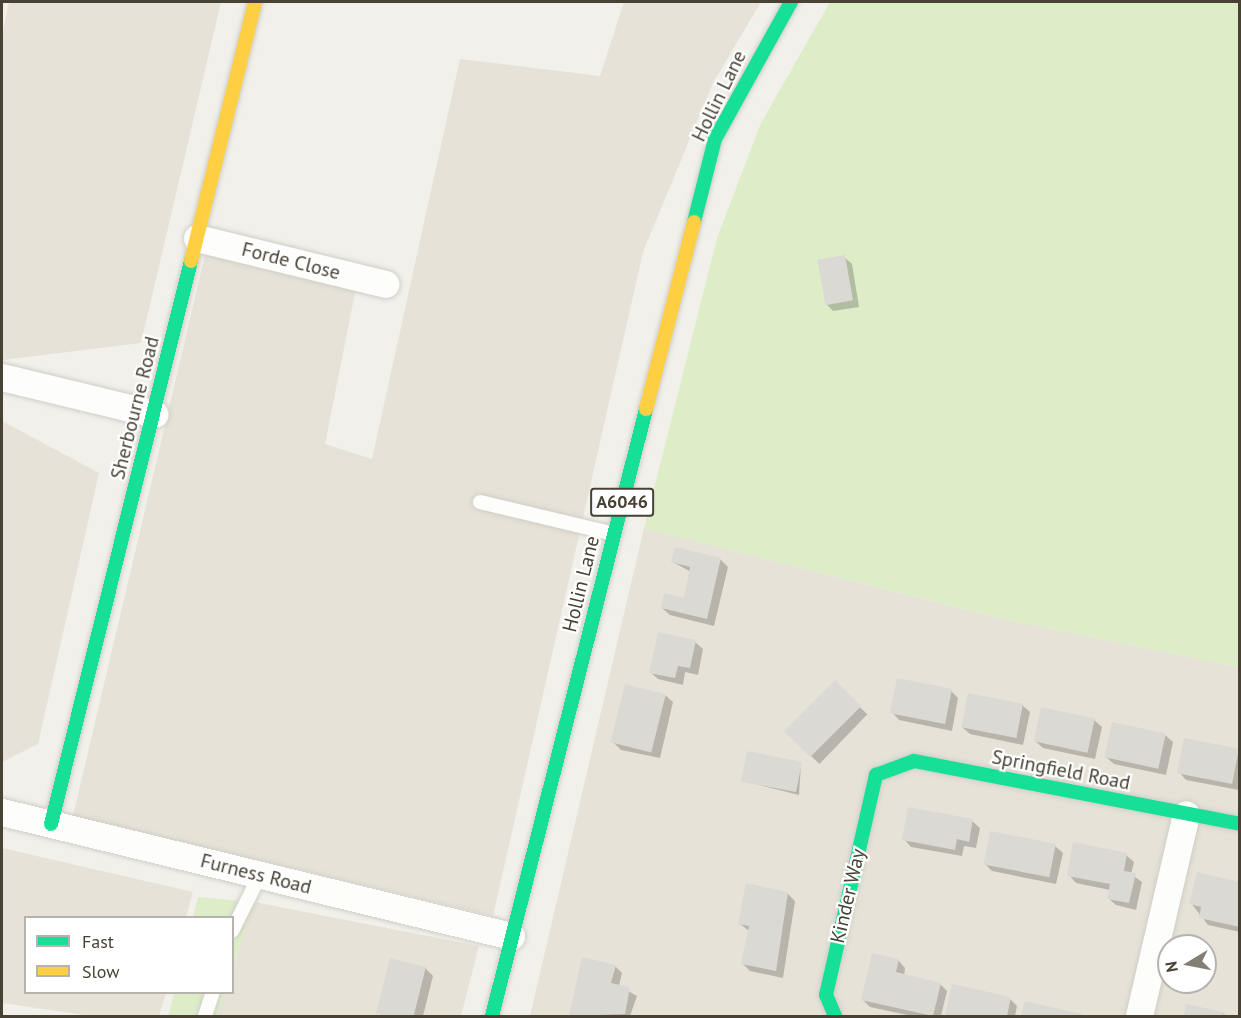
<!DOCTYPE html>
<html>
<head>
<meta charset="utf-8">
<style>
  body { margin:0 }
  #map { position:relative; width:1241px; height:1018px; overflow:hidden; background:#f1f0ea; font-family:"PT Sans",sans-serif }
  div>[style] { position:absolute }
  .residential>* { inset:0; background:#e6e2d7 }
  .green>* { inset:0; background:#ddedc8 }
  .shadow>* { inset:0; background:#0003; transform-origin:0 0 }
  .building>* { inset:0; background:#dbd9d3; transform-origin:0 0 }
  .roads { filter:drop-shadow(0 0 2px #cfcec8) drop-shadow(0 0 2px #cfcec8) }
  .lane>* { height:14px; margin:-7px; padding:0 7px; transform-origin:7px; border-radius:7px; background:#fdfdfc }
  .street>* { height:27px; margin:-13.5px; padding:0 13.5px; transform-origin:13.5px; border-radius:13.5px; background:#fdfdfc }
  .fast>* { height:14px; margin:-7px; padding:0 7px; transform-origin:7px; border-radius:7px; background:#16e098 }
  .slow>* { height:14px; margin:-7px; padding:0 7px; transform-origin:7px; border-radius:7px; background:#ffcf43 }
  span { translate:-50% -50%; white-space:nowrap; text-align:center; line-height:1.15; -webkit-text-stroke:4.5px #fff; paint-order:stroke }
  .shield-label span { padding:2px 4px; background:#fff; border:2px solid; border-radius:4px; -webkit-text-stroke-width:0 }
  .shield-label { font-size:18px; color:#484235; font-weight:700 }
  .street-label { font-size:20px; color:#484235 }
  .frame { position:absolute; inset:0; border:3px solid #484235; pointer-events:none }
  .legend { position:absolute; left:24px; top:916px; width:210px; height:78px; box-sizing:border-box; background:#fff; border:2px solid #b6b3ae; margin:0; padding:8px 10px; list-style:none; font-size:18px; color:#484235 }
  .legend li { display:flex; align-items:center; gap:12px; height:30px }
  .legend b { width:30px; border:2px solid #b6b3ae }
  .north { position:absolute; left:1157px; top:934px; width:60px; height:60px; box-sizing:border-box; background:#fff; border:2px solid #b6b3ae; border-radius:50%; rotate:260deg; font-size:16px; font-weight:700; line-height:24px; text-align:center; color:#484235 }
  .north::after { content:''; display:block; margin:auto; width:21px; height:27px; background:#837f74; clip-path:polygon(50% 0,100% 100%,50% 72%,0 100%) }
</style>
</head>
<body>
<div id="map">
  <div class="residential">
    <i style="clip-path:polygon(9px 2px,221px 2px,141px 343px,2px 360px,2px 35px)"></i>
    <i style="clip-path:polygon(624px 2px,761px 2px,713px 83px,643px 252px,493px 916px,73px 816px,205px 255px,356px 288px,325px 444px,372px 459px,460px 59px,600px 76px)"></i>
    <i style="clip-path:polygon(2px 421px,99px 473px,38px 744px,2px 762px)"></i>
    <i style="clip-path:polygon(evenodd,644px 528px,1002px 619px,1239px 667px,1239px 1016px,530px 1016px,644px 528px,1169px 946px,1205px 946px,1205px 982px,1169px 982px,1169px 946px)"></i>
    <i style="clip-path:polygon(2px 848px,193px 892px,186px 917px,26px 918px,26px 992px,166px 993px,159px 1016px,91px 1016px,2px 1003px)"></i>
    <i style="clip-path:polygon(254px 902px,479px 946px,461px 1016px,217px 1016px,225px 993px,232px 992px,233px 968px)"></i>
  </div>
  <div class="green">
    <i style="clip-path:polygon(830px 2px,1239px 2px,1239px 667px,1002px 619px,644px 528px,717px 238px,761px 123px)"></i>
    <i style="clip-path:polygon(198px 897px,254px 902px,233px 968px,232px 918px,193px 918px)"></i>
    <i style="clip-path:polygon(174px 993px,225px 993px,217px 1016px,168px 1016px)"></i>
  </div>
  <div class="shadow">
    <i style="clip-path:polygon(844px 257px,852px 264px,859px 307px,833px 311px,826px 304px)"></i>
    <i style="clip-path:polygon(676px 549px,721px 560px,728px 567px,714px 626px,670px 615px,662px 608px,685px 600px,691px 572px,673px 562px)"></i>
    <i style="clip-path:polygon(695px 642px,703px 649px,698px 675px,685px 672px,683px 685px,658px 679px,650px 672px)"></i>
    <i style="left:835px;top:683px;width:45px;height:69px;rotate:44deg"></i>
    <i style="clip-path:polygon(951px 691px,958px 698px,952px 731px,899px 720px,892px 712px)"></i>
    <i style="clip-path:polygon(665px 695px,673px 702px,660px 758px,621px 750px,613px 742px)"></i>
    <i style="clip-path:polygon(1022px 705px,1030px 712px,1023px 745px,970px 734px,962px 727px)"></i>
    <i style="clip-path:polygon(1094px 720px,1102px 727px,1095px 759px,1043px 748px,1035px 741px)"></i>
    <i style="clip-path:polygon(1165px 735px,1173px 742px,1166px 775px,1114px 764px,1106px 757px)"></i>
    <i style="clip-path:polygon(1240px 751px,1239px 790px,1186px 780px,1179px 772px)"></i>
    <i style="clip-path:polygon(801px 764px,799px 795px,743px 781px)"></i>
    <i style="clip-path:polygon(972px 821px,980px 828px,976px 848px,964px 846px,962px 856px,911px 847px,904px 839px)"></i>
    <i style="clip-path:polygon(1055px 846px,1063px 853px,1056px 884px,992px 871px,985px 864px)"></i>
    <i style="clip-path:polygon(1126px 855px,1134px 862px,1131px 874px,1142px 882px,1136px 910px,1116px 905px,1108px 898px,1110px 890px,1076px 883px,1069px 875px)"></i>
    <i style="clip-path:polygon(1240px 883px,1240px 932px,1208px 925px,1191px 903px)"></i>
    <i style="clip-path:polygon(788px 894px,795px 901px,783px 978px,750px 971px,742px 963px,749px 931px,739px 923px)"></i>
    <i style="clip-path:polygon(583px 959px,615px 966px,622px 973px,619px 986px,637px 996px,630px 1016px,570px 1016px)"></i>
    <i style="clip-path:polygon(898px 960px,905px 968px,904px 976px,940px 984px,947px 991px,941px 1016px,912px 1016px,870px 1007px,862px 999px)"></i>
    <i style="clip-path:polygon(425px 968px,433px 976px,423px 1016px,383px 1016px,379px 1012px)"></i>
    <i style="clip-path:polygon(953px 986px,1010px 999px,1017px 1006px,1015px 1016px,946px 1016px)"></i>
    <i style="clip-path:polygon(1026px 1003px,1081px 1015px,1082px 1016px,1023px 1016px)"></i>
    <i style="clip-path:polygon(1187px 1006px,1223px 1013px,1226px 1016px,1185px 1016px)"></i>
  </div>
  <div class="building">
    <i style="left:845px;top:255px;width:46px;height:28px;rotate:80deg"></i>
    <i style="clip-path:polygon(675px 547px,721px 558px,707px 619px,661px 608px,664px 593px,684px 598px,690px 567px,671px 562px)"></i>
    <i style="clip-path:polygon(658px 632px,696px 640px,690px 668px,678px 666px,675px 678px,649px 673px)"></i>
    <i style="left:897px;top:678px;width:56px;height:36px;rotate:11deg"></i>
    <i style="left:835px;top:680px;width:37px;height:72px;rotate:45deg"></i>
    <i style="left:625px;top:684px;width:42px;height:60px;rotate:14deg"></i>
    <i style="left:968px;top:693px;width:56px;height:35px;rotate:11deg"></i>
    <i style="left:1041px;top:707px;width:55px;height:35px;rotate:12deg"></i>
    <i style="left:1112px;top:722px;width:55px;height:36px;rotate:12deg"></i>
    <i style="left:1184px;top:738px;width:56px;height:36px;rotate:11deg"></i>
    <i style="left:747px;top:751px;width:56px;height:31px;rotate:11deg"></i>
    <i style="clip-path:polygon(908px 807px,973px 819px,969px 842px,957px 839px,955px 850px,902px 840px)"></i>
    <i style="left:990px;top:831px;width:67px;height:34px;rotate:11deg"></i>
    <i style="clip-path:polygon(1073px 842px,1127px 853px,1124px 871px,1136px 873px,1129px 903px,1107px 899px,1110px 884px,1067px 876px)"></i>
    <i style="clip-path:polygon(1197px 872px,1240px 882px,1240px 927px,1199px 918px,1201px 907px,1189px 904px)"></i>
    <i style="clip-path:polygon(746px 883px,788px 892px,776px 971px,741px 964px,749px 926px,738px 924px)"></i>
    <i style="clip-path:polygon(872px 953px,899px 959px,896px 972px,941px 983px,933px 1016px,861px 1000px)"></i>
    <i style="clip-path:polygon(582px 957px,616px 965px,611px 983px,630px 987px,625px 1014px,569px 1016px)"></i>
    <i style="left:390px;top:958px;width:37px;height:57px;rotate:14deg"></i>
    <i style="clip-path:polygon(952px 984px,1011px 997px,1007px 1016px,945px 1016px)"></i>
    <i style="clip-path:polygon(1025px 1001px,1082px 1014px,1081px 1016px,1021px 1016px)"></i>
    <i style="clip-path:polygon(1186px 1004px,1224px 1012px,1223px 1016px,1184px 1016px)"></i>
  </div>
  <div class="roads">
    <div class="lane">
      <i style="left:480px;top:502px;width:138px;rotate:13.4deg"></i>
      <i style="left:232px;top:931px;width:63px;rotate:-63.4deg"></i>
      <i style="left:205px;top:1016px;width:25px;rotate:-72deg"></i>
    </div>
    <div class="street">
      <i style="left:197px;top:238px;width:194px;rotate:13.7deg"></i>
      <i style="left:2px;top:377px;width:157px;rotate:13.6deg"></i>
      <i style="left:2px;top:812px;width:524px;rotate:13.69deg"></i>
      <i style="left:1139px;top:1016px;width:207px;rotate:-76.9deg"></i>
    </div>
    <div class="fast">
      <i style="left:694px;top:222px;width:86px;rotate:-75.8deg"></i>
      <i style="left:715px;top:139px;width:157px;rotate:-61deg"></i>
      <i style="left:51px;top:824px;width:580px;rotate:-76.04deg"></i>
      <i style="left:492px;top:1016px;width:626px;rotate:-75.76deg"></i>
      <i style="left:835px;top:1016px;width:23px;rotate:-113deg"></i>
      <i style="left:826px;top:995px;width:226px;rotate:-77.2deg"></i>
      <i style="left:876px;top:775px;width:40px;rotate:-20.2deg"></i>
      <i style="left:914px;top:761px;width:332px;rotate:10.9deg"></i>
    </div>
    <div class="slow">
      <i style="left:191px;top:261px;width:267px;rotate:-76.1deg"></i>
      <i style="left:646px;top:409px;width:193px;rotate:-75.6deg"></i>
    </div>
  </div>
  <div class="shield-label">
    <span style="left:622px;top:502px">A6046</span>
  </div>
  <div class="street-label">
    <span style="left:719px;top:96px;rotate:-64deg">Hollin Lane</span>
    <span style="left:291px;top:261px;rotate:14deg">Forde Close</span>
    <span style="left:135px;top:408px;rotate:-76deg">Sherbourne Road</span>
    <span style="left:581px;top:584px;rotate:-76deg">Hollin Lane</span>
    <span style="left:1061px;top:770px;rotate:11deg">Springfield Road</span>
    <span style="left:256px;top:874px;rotate:14deg">Furness Road</span>
    <span style="left:848px;top:896px;rotate:-77deg">Kinder Way</span>
  </div>
  <div class="frame"></div>
  <ul class="legend">
  <li><b style="height:8px;background:#16e098"></b>Fast</li>
  <li><b style="height:8px;background:#ffcf43"></b>Slow</li>
  </ul>
  <div class="north">N</div>
</div>
</body>
</html>
